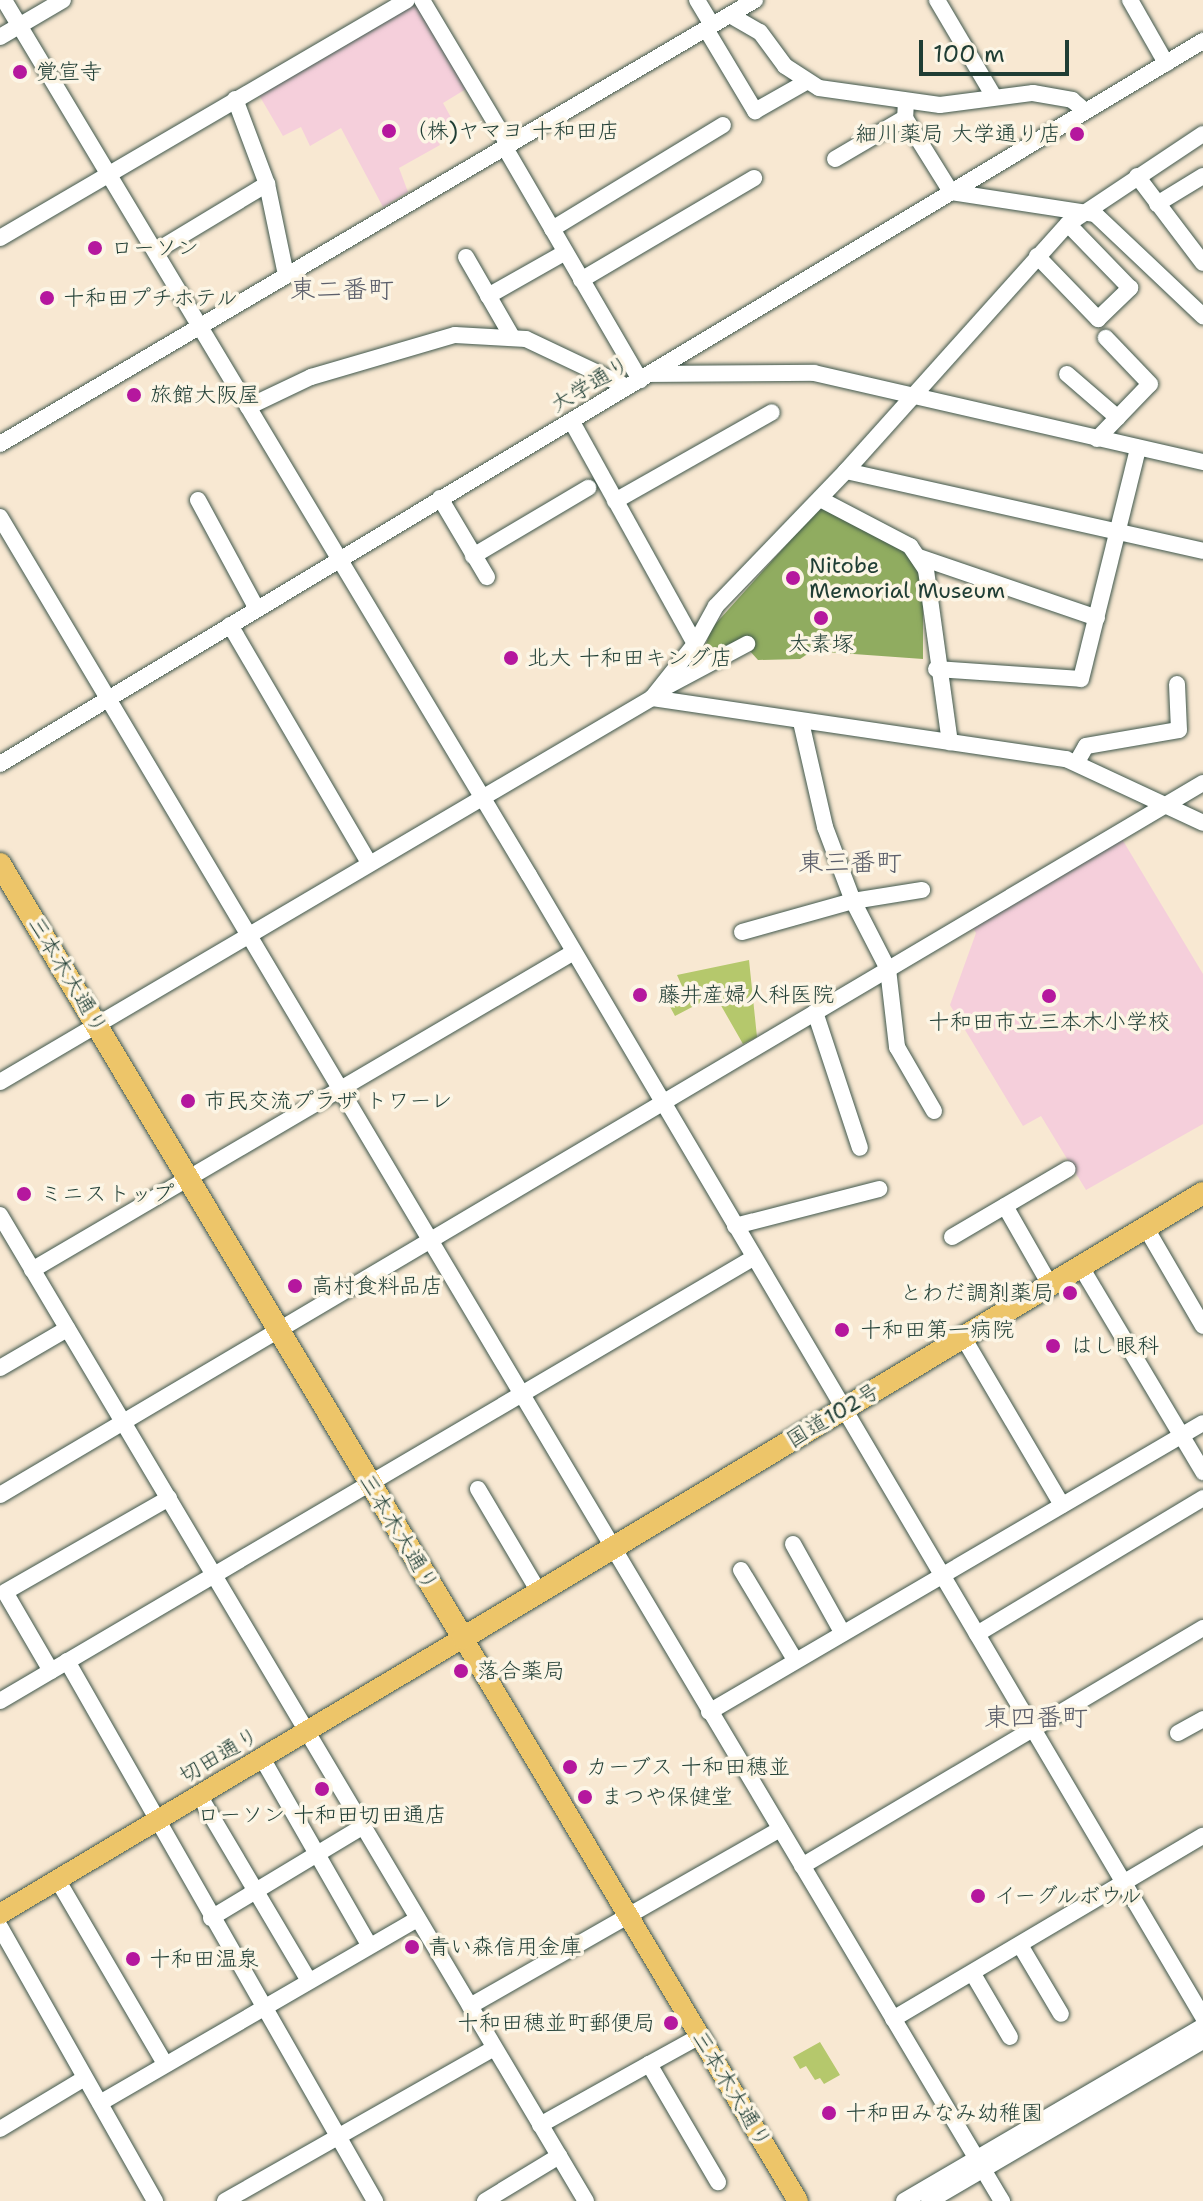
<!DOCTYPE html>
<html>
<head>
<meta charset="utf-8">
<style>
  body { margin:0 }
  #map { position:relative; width:1203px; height:2201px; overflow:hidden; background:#f8e8d2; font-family:"Shantell Sans","Klee One",sans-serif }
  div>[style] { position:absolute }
  .built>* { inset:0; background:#f5cfdb }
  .green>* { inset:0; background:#b5c86c }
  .forest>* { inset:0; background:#90ac60 }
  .roads { filter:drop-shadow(0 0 2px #40574c) drop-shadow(0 0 2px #40574c) }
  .minor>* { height:16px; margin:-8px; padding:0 8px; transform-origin:8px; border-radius:8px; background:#fff }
  .major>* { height:20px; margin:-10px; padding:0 10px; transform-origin:10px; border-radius:10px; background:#edc569 }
  .highway>* { height:22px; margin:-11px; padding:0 11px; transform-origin:11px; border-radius:11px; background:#edc569 }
  .dots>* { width:22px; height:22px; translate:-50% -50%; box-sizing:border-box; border:4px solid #fcf5e5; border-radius:50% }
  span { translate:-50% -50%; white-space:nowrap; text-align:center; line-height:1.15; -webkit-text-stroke:7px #fcf5e5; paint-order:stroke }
  .poi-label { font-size:22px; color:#1f3d34 }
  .left { translate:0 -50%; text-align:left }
  .right { translate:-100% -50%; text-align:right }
  .street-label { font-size:22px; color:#1f3d34 }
  .quarter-label { font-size:26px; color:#5c5f6b }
  .scale { position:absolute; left:919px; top:40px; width:150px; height:36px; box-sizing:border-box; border:4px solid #1f3d34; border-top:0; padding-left:10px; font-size:24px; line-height:28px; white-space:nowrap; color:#1f3d34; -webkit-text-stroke:6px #fcf5e5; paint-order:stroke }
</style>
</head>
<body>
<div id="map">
  <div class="built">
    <i style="clip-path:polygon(412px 4px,417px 5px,466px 89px,443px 103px,453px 121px,434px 132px,440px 145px,399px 168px,408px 192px,383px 207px,341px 128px,310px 146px,301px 127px,283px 136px,259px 95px)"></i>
    <i style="clip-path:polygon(1122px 839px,1203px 974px,1203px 1124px,1086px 1190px,1041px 1116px,1023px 1126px,950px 1005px,976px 933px,973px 928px)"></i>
  </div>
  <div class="green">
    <i style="clip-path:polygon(749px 960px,757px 1037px,743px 1044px,715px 995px,675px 1016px,668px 1003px,686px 995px,677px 975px)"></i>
    <i style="clip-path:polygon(820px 2042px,840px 2075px,824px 2084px,820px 2078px,815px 2080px,806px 2066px,800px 2069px,793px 2057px)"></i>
  </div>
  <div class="forest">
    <i style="clip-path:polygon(823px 504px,890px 529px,914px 560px,923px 590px,923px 659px,812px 651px,800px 659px,758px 660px,740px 640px,716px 649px,705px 647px,711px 629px)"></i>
  </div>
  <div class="roads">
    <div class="minor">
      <i style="left:4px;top:0;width:1020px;rotate:59.04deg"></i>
      <i style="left:529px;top:875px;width:1326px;rotate:59.45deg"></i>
      <i style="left:422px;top:0;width:168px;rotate:59.2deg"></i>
      <i style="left:697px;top:0;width:29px;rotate:59deg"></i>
      <i style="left:937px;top:0;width:110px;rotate:59.5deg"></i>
      <i style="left:1130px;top:0;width:73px;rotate:60.3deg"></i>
      <i style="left:730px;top:15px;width:34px;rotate:30deg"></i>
      <i style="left:760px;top:32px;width:42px;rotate:53.7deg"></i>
      <i style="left:785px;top:66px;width:40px;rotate:32.9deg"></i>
      <i style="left:819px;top:88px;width:122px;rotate:8deg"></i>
      <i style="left:940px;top:105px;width:94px;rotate:-7.4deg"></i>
      <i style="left:1033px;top:93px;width:40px;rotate:10deg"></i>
      <i style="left:1072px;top:100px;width:17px;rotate:40deg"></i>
      <i style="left:706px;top:29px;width:96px;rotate:59.1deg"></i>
      <i style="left:755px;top:111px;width:59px;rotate:-29.6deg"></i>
      <i style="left:0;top:37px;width:73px;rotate:-30.4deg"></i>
      <i style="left:235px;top:99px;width:91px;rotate:69.4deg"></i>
      <i style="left:267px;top:184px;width:93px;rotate:78.2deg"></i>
      <i style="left:906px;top:101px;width:17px;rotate:93deg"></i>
      <i style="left:905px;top:118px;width:87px;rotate:58.1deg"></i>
      <i style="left:951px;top:192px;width:146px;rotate:8.7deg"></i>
      <i style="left:1095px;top:214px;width:149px;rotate:43.4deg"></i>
      <i style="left:504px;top:146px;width:271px;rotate:59.8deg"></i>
      <i style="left:835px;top:159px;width:81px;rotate:-30.4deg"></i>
      <i style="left:1137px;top:176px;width:109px;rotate:52.8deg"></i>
      <i style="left:1157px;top:204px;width:54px;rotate:-31.3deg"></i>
      <i style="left:552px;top:229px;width:200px;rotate:-31.3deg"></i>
      <i style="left:0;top:238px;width:471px;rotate:-30.3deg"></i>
      <i style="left:156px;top:251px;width:130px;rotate:-31.1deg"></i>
      <i style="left:1037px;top:256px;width:88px;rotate:45.9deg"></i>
      <i style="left:1098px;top:319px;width:45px;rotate:-44.1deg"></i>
      <i style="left:1130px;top:288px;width:89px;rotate:-134.1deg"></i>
      <i style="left:466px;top:257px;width:90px;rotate:60deg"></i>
      <i style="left:581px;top:280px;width:201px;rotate:-30.5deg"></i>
      <i style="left:488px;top:296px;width:87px;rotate:-29.5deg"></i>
      <i style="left:651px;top:374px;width:163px;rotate:-0.4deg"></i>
      <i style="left:814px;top:373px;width:399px;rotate:12.9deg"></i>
      <i style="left:1067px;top:374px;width:67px;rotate:40.8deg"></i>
      <i style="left:248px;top:407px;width:70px;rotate:-25.5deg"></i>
      <i style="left:311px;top:377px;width:150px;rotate:-16.3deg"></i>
      <i style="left:455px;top:335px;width:71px;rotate:3.2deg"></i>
      <i style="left:526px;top:339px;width:112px;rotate:25.4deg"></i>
      <i style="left:572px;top:422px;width:254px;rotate:61deg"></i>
      <i style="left:1097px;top:439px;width:76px;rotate:-46.1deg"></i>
      <i style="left:1150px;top:384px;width:64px;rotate:-133.7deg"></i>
      <i style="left:0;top:444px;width:876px;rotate:-30.46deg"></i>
      <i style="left:846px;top:471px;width:366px;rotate:12.6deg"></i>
      <i style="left:440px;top:498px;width:92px;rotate:59.3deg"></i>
      <i style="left:820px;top:499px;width:102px;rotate:27.6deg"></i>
      <i style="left:910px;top:546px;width:29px;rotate:56deg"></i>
      <i style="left:926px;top:570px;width:174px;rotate:82.1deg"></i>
      <i style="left:198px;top:500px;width:124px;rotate:61.6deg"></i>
      <i style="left:615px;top:501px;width:180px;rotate:-29.5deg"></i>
      <i style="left:0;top:517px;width:1960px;rotate:59.25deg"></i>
      <i style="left:473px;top:556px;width:134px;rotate:-30.6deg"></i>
      <i style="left:919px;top:557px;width:188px;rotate:18.9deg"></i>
      <i style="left:230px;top:625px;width:276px;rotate:59.7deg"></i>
      <i style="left:936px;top:669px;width:145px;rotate:3.9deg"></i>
      <i style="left:1081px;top:679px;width:238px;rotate:-76.1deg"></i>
      <i style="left:666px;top:687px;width:92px;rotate:-28deg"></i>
      <i style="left:652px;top:698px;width:418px;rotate:8.4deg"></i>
      <i style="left:1066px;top:759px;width:151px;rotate:25deg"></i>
      <i style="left:801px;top:722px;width:108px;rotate:77.1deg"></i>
      <i style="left:825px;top:827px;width:79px;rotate:69.3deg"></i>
      <i style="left:853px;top:901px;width:76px;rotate:62.8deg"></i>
      <i style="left:888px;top:969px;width:79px;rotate:83.4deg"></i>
      <i style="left:897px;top:1047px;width:74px;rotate:60deg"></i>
      <i style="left:1077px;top:762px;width:18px;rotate:-61deg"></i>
      <i style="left:1086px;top:746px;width:94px;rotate:-9.8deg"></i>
      <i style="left:1179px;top:730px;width:46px;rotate:-92.5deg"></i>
      <i style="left:0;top:764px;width:1404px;rotate:-31.01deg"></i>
      <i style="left:742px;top:932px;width:115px;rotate:-15.6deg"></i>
      <i style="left:853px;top:901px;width:70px;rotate:-9.1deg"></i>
      <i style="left:815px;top:1012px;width:143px;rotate:71.7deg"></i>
      <i style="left:0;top:1082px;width:757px;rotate:-30.5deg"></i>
      <i style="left:652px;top:698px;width:69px;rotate:-51.5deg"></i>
      <i style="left:695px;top:644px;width:43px;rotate:-61.1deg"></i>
      <i style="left:716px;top:606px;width:187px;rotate:-46.1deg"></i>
      <i style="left:846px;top:471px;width:332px;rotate:-48.1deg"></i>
      <i style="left:1068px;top:224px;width:162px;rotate:-33.7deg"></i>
      <i style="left:1005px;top:1206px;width:91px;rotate:60.3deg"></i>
      <i style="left:0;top:1215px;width:1147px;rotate:59.28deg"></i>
      <i style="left:735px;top:1226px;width:149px;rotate:-14.4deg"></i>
      <i style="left:1146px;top:1228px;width:113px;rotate:59.8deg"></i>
      <i style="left:952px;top:1237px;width:134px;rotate:-30.4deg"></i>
      <i style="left:1081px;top:1267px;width:239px;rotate:59.2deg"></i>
      <i style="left:32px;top:1270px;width:628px;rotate:-30.4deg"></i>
      <i style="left:963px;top:1337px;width:195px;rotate:59.5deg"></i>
      <i style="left:0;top:1368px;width:78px;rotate:-30.2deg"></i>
      <i style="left:478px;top:1489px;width:120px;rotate:59.4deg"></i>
      <i style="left:0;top:1495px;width:1398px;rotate:-30.62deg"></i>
      <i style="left:793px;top:1544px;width:101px;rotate:60.9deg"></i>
      <i style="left:741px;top:1570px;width:105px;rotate:59deg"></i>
      <i style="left:977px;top:1634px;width:264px;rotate:-31deg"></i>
      <i style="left:67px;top:1661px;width:622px;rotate:60.3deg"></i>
      <i style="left:51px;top:1671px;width:91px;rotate:-120.2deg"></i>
      <i style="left:5px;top:1592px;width:189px;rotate:-29.8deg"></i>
      <i style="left:0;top:1701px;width:874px;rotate:-30.47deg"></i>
      <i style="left:709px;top:1712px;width:572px;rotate:-30.33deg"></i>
      <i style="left:1178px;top:1733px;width:29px;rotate:-29deg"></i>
      <i style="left:262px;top:1758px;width:215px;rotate:60.2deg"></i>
      <i style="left:199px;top:1795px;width:216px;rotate:59.4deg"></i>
      <i style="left:802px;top:1866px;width:466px;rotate:-30.7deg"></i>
      <i style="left:57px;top:1879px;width:214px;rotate:59.7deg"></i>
      <i style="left:211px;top:1918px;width:176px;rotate:-31.1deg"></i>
      <i style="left:0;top:1927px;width:315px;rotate:60.5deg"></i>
      <i style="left:1020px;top:1945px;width:80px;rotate:59.3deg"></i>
      <i style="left:973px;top:1974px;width:73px;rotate:59.6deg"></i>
      <i style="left:470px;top:2006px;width:357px;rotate:-29.7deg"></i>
      <i style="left:893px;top:2019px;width:360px;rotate:-30.6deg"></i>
      <i style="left:700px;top:2036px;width:58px;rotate:151.2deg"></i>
      <i style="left:649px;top:2064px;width:137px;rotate:59.7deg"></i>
      <i style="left:100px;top:2103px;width:367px;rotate:-30.1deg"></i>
      <i style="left:540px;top:2125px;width:125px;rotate:-29.2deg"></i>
      <i style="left:0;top:2129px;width:99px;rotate:-31deg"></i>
      <i style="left:225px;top:2201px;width:309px;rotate:-29.6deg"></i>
      <i style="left:485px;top:2201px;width:87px;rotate:-31.3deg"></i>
      <i style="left:904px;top:2201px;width:346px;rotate:-30.3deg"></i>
      <i style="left:929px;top:2201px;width:317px;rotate:-30.3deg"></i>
    </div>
    <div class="major">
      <i style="left:0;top:1914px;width:539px;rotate:-30.8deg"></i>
      <i style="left:463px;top:1638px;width:655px;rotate:59.25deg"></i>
    </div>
    <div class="highway">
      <i style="left:0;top:864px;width:902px;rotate:59.11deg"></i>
      <i style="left:463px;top:1638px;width:863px;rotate:-31.02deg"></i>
    </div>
  </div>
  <div class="dots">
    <i style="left:20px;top:72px;background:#b5179e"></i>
    <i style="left:389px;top:131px;background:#b5179e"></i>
    <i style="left:1077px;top:134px;background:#b5179e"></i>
    <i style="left:95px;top:248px;background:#b5179e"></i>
    <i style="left:47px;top:298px;background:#b5179e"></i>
    <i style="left:134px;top:395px;background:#b5179e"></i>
    <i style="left:793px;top:578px;background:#b5179e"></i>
    <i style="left:821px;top:618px;background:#b5179e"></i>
    <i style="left:511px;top:658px;background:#b5179e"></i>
    <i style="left:640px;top:995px;background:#b5179e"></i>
    <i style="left:1049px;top:996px;background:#b5179e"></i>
    <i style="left:188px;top:1101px;background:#b5179e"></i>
    <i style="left:24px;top:1194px;background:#b5179e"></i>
    <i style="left:295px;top:1286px;background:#b5179e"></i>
    <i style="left:1070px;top:1293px;background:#b5179e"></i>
    <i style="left:842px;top:1330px;background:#b5179e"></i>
    <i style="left:1053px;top:1346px;background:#b5179e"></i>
    <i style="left:461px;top:1671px;background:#b5179e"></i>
    <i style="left:570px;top:1767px;background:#b5179e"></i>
    <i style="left:322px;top:1789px;background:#b5179e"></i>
    <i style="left:585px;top:1797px;background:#b5179e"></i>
    <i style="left:978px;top:1896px;background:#b5179e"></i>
    <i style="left:412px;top:1947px;background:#b5179e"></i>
    <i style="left:133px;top:1959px;background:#b5179e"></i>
    <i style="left:671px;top:2023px;background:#b5179e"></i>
    <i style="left:829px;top:2113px;background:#b5179e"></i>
  </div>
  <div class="poi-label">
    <span class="left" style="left:36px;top:72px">覚宣寺</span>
    <span class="left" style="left:405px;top:131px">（株)ヤマヨ 十和田店</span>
    <span class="right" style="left:1061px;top:134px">細川薬局 大学通り店</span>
    <span class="left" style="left:111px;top:248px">ローソン</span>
    <span class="left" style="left:63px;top:298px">十和田プチホテル</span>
    <span class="left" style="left:150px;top:395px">旅館大阪屋</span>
    <span class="left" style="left:809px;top:578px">Nitobe<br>Memorial Museum</span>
    <span style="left:821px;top:644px">太素塚</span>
    <span class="left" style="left:527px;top:658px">北大 十和田キング店</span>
    <span class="left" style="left:658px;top:995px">藤井産婦人科医院</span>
    <span style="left:1049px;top:1022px">十和田市立三本木小学校</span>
    <span class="left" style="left:204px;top:1101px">市民交流プラザ トワーレ</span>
    <span class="left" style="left:40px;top:1194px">ミニストップ</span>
    <span class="left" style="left:311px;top:1286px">高村食料品店</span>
    <span class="right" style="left:1054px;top:1293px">とわだ調剤薬局</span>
    <span class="left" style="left:860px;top:1330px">十和田第一病院</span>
    <span class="left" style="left:1071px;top:1346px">はし眼科</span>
    <span class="left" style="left:477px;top:1671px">落合薬局</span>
    <span class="left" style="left:586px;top:1767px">カーブス 十和田穂並</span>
    <span class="left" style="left:601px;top:1797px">まつや保健堂</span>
    <span style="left:322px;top:1815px">ローソン 十和田切田通店</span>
    <span class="left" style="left:994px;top:1896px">イーグルボウル</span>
    <span class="left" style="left:428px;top:1947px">青い森信用金庫</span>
    <span class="left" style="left:149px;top:1959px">十和田温泉</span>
    <span class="right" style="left:655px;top:2023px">十和田穂並町郵便局</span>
    <span class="left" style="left:845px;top:2113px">十和田みなみ幼稚園</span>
  </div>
  <div class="street-label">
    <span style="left:590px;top:384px;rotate:-31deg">大学通り</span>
    <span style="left:68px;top:975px;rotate:59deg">三本木大通り</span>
    <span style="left:833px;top:1415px;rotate:-31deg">国道102号</span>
    <span style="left:399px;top:1532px;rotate:59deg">三本木大通り</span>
    <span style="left:219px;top:1755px;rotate:-30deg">切田通り</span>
    <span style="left:732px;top:2089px;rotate:59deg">三本木大通り</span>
  </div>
  <div class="quarter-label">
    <span style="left:342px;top:289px">東二番町</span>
    <span style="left:850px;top:862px">東三番町</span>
    <span style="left:1036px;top:1717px">東四番町</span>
  </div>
  <div class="scale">100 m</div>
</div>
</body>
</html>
